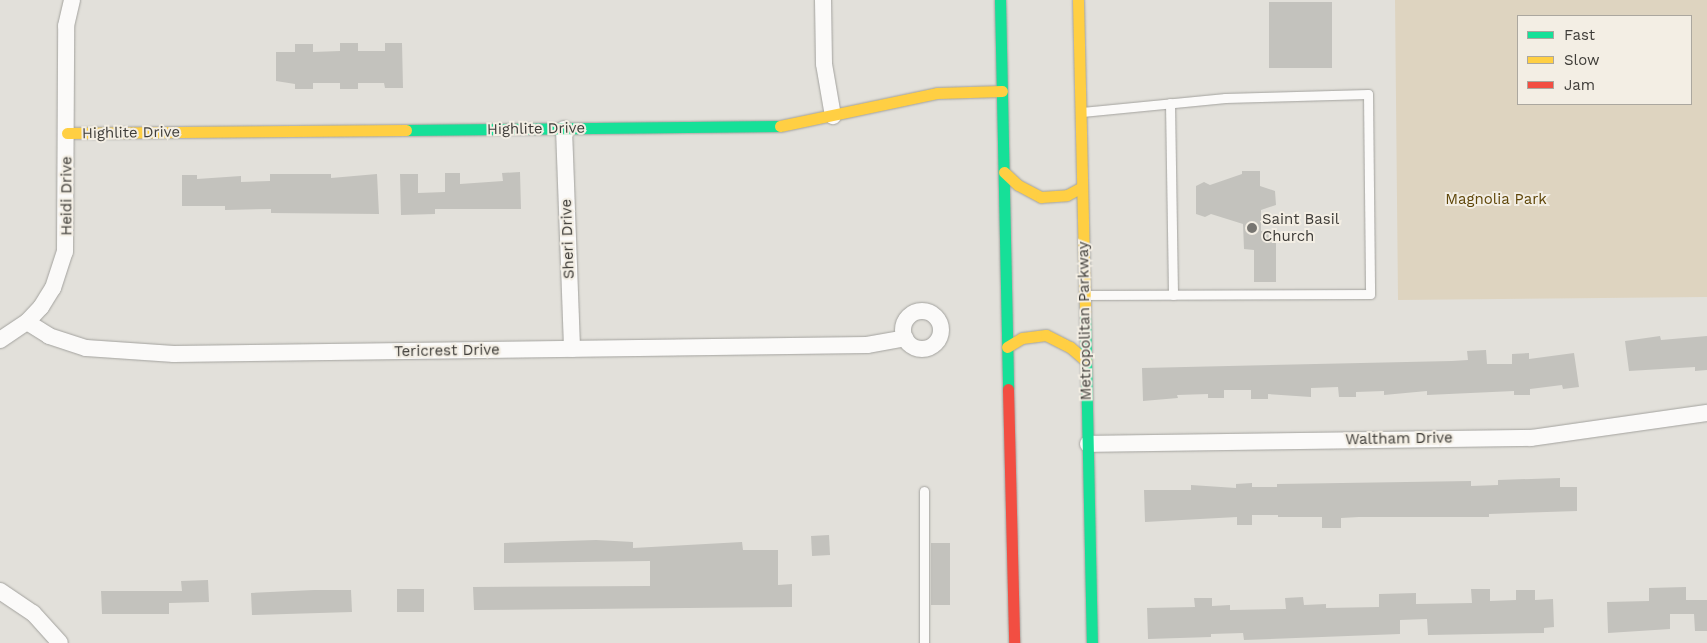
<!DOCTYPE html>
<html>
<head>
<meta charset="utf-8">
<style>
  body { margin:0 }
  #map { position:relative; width:1707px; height:643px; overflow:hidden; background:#e2e0da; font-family:"Work Sans",sans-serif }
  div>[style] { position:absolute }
  .green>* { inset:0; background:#ded4c0 }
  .building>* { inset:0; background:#c3c2bd; transform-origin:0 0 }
  .roads { filter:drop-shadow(0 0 1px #a3a29e) drop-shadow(0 0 1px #a3a29e) }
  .lane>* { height:9px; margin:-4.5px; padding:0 4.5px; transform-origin:4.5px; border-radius:4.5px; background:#fbfaf9 }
  .street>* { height:16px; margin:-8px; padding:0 8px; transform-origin:8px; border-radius:8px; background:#fbfaf9 }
  .street>.ring { margin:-8px; padding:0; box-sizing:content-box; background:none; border:16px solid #fbfaf9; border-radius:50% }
  .fast>* { height:11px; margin:-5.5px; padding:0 5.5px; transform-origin:5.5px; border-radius:5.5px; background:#16e098 }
  .slow>* { height:11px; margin:-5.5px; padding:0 5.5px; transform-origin:5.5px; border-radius:5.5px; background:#ffcf43 }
  .jam>* { height:11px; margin:-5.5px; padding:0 5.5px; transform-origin:5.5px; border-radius:5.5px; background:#f24e42 }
  .dots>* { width:14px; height:14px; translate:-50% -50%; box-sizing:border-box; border:2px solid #f3eee4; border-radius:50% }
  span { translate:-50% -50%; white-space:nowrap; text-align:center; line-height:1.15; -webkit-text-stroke:4px #f3eee4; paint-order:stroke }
  .street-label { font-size:15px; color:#3e3c38 }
  .park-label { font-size:15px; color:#5e4508 }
  .poi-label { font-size:15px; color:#3e3c38 }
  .left { translate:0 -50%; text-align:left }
  .legend { position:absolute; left:1517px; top:15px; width:175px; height:90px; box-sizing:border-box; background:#f3eee4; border:1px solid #aba79f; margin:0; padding:6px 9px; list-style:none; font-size:15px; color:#3e3c38 }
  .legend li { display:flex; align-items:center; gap:10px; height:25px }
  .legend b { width:25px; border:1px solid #aba79f }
</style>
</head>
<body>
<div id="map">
  <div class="green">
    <i style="clip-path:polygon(evenodd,1395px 0,1707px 0,1707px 297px,1398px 300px,1395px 0,1518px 16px,1691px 16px,1691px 104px,1518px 104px,1518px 16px)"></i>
  </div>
  <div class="building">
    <i style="left:1269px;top:2px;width:63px;height:66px"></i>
    <i style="clip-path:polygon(340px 43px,358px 43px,358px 51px,385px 51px,385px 43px,402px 43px,403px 88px,385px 88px,384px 83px,358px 83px,358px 89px,340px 89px,340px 83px,313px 83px,313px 89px,295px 89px,295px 84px,276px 81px,276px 52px,295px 52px,295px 44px,313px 44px,313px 52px,340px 51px)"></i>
    <i style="clip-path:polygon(1242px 171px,1260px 171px,1260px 186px,1275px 191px,1276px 205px,1261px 210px,1261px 231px,1276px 234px,1276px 282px,1254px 282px,1254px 250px,1244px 249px,1243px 224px,1211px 214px,1205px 217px,1196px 214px,1196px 186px,1204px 182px,1210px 185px,1242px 174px)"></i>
    <i style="clip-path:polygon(520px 172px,521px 209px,435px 209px,435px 214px,401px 215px,400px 174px,418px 174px,418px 193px,445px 192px,445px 173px,460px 173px,460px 184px,503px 181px,502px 173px)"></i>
    <i style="clip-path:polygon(270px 174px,331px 174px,331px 178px,377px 174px,379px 214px,271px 213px,271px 209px,225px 210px,225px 206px,182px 206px,182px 175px,197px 175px,197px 179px,241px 176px,241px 182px,270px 181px)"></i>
    <i style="clip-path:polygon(1660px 336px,1661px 340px,1707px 336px,1707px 370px,1695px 371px,1695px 367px,1629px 371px,1625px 341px)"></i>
    <i style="clip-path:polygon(1486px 350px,1487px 364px,1512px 364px,1512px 354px,1529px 353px,1529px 359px,1574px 353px,1579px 387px,1563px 389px,1562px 385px,1530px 389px,1530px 395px,1514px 395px,1514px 391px,1427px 395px,1427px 391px,1384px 395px,1384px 391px,1356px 392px,1356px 397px,1339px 397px,1338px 387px,1311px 388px,1311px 397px,1268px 394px,1268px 399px,1251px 399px,1251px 390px,1224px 390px,1224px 398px,1208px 398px,1208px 394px,1177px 395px,1178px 398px,1143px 401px,1142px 368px,1452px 361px,1468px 360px,1467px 351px)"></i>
    <i style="clip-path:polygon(1560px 478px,1560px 487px,1577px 487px,1577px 511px,1489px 514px,1489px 517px,1359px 517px,1341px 518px,1341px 528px,1322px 528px,1322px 517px,1278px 517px,1278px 515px,1252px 515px,1252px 525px,1237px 525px,1237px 517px,1145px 522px,1144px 490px,1191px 490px,1191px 485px,1236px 488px,1236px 484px,1252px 483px,1252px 487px,1277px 487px,1277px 484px,1471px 481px,1471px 486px,1498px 485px,1498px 480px)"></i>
    <i style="left:829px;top:535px;width:20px;height:18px;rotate:87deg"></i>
    <i style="clip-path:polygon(596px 540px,633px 542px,633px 548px,742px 542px,743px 550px,778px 550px,778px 585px,792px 584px,792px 607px,474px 610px,473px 587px,650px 586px,650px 561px,504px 563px,504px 543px)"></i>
    <i style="left:931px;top:543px;width:19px;height:62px"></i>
    <i style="clip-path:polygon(208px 580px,209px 602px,169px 603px,169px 614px,102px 614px,101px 591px,182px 591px,181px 581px)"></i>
    <i style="clip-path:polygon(1686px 587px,1686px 600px,1707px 600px,1707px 631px,1695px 631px,1694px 614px,1670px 614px,1670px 629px,1608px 633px,1607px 602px,1649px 601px,1649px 588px)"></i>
    <i style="left:424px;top:589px;width:23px;height:27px;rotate:90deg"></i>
    <i style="clip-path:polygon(1471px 589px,1490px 589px,1490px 601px,1516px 600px,1516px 590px,1535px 590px,1535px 600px,1553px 599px,1554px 627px,1544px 628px,1544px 633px,1428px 635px,1427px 619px,1400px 620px,1400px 634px,1244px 640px,1243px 633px,1211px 634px,1211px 637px,1148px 639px,1147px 608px,1195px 607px,1194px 598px,1212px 598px,1212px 606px,1230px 605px,1230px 610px,1286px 609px,1285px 598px,1303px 597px,1304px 605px,1326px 604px,1326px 608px,1379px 607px,1379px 594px,1416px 593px,1416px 604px,1472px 603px)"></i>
    <i style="clip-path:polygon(314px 590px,351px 590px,352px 612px,252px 615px,251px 593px)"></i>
  </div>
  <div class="roads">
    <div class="lane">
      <i style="left:1170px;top:103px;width:192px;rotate:89.1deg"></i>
      <i style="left:1082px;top:112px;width:144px;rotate:-5.6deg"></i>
      <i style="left:1225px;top:98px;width:143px;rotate:-1.6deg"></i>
      <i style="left:1368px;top:94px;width:200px;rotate:89.4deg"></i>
      <i style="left:1370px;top:294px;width:285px;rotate:179.8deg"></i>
      <i style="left:924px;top:643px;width:152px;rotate:-90deg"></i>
    </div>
    <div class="street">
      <i style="left:823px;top:0;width:64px;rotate:89.1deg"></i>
      <i style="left:824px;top:64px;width:53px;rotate:80.2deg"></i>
      <i style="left:564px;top:129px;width:220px;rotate:87.9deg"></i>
      <i class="ring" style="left:903px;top:311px;width:22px;height:22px"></i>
      <i style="left:27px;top:322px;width:26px;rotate:32deg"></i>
      <i style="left:49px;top:336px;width:39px;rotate:18deg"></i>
      <i style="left:86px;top:348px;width:88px;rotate:3.9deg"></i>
      <i style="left:174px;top:354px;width:693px;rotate:-0.74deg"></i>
      <i style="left:867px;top:345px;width:39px;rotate:-10deg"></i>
      <i style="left:0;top:340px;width:32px;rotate:-34deg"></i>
      <i style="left:27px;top:322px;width:21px;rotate:-47deg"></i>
      <i style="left:41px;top:307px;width:22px;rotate:-58deg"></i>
      <i style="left:53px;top:288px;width:38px;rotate:-72deg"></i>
      <i style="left:65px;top:252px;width:226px;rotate:-89.7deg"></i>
      <i style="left:66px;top:26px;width:27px;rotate:-77deg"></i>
      <i style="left:1088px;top:444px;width:443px;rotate:-0.8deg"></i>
      <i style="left:1531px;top:438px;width:178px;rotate:-8.1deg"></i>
      <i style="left:0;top:591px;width:40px;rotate:34deg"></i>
      <i style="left:33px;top:613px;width:40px;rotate:48deg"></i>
    </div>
    <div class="fast">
      <i style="left:1000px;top:0;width:389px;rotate:88.8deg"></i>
      <i style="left:406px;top:130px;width:374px;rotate:-0.6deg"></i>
      <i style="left:1085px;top:313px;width:330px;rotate:88.8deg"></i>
    </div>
    <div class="slow">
      <i style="left:1078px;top:0;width:313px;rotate:88.7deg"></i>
      <i style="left:780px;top:126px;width:160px;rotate:-11.9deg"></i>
      <i style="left:937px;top:93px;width:65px;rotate:-1.8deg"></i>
      <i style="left:67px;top:133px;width:339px;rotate:-0.5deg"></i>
      <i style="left:1004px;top:172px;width:19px;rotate:43deg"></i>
      <i style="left:1018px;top:185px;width:26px;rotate:28deg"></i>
      <i style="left:1041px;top:197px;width:26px;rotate:-4deg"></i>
      <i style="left:1067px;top:195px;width:17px;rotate:-28deg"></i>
      <i style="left:1007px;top:347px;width:17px;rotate:-31deg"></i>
      <i style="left:1022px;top:338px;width:24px;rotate:-7deg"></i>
      <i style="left:1046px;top:335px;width:27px;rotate:27deg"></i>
      <i style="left:1070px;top:347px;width:21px;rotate:41deg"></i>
    </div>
    <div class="jam">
      <i style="left:1008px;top:389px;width:254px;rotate:88.6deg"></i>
    </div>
  </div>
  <div class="dots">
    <i style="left:1252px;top:228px;background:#777571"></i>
  </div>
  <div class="street-label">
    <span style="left:536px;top:129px;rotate:-1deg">Highlite Drive</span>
    <span style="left:131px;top:133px;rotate:-1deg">Highlite Drive</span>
    <span style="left:67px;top:196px;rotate:-90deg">Heidi Drive</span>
    <span style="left:568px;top:239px;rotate:-92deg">Sheri Drive</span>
    <span style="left:1085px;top:321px;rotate:-91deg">Metropolitan Parkway</span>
    <span style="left:447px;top:351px;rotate:-1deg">Tericrest Drive</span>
    <span style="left:1399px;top:439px;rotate:-1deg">Waltham Drive</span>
  </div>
  <div class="park-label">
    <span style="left:1496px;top:200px">Magnolia Park</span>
  </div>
  <div class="poi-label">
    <span class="left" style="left:1262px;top:228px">Saint Basil<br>Church</span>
  </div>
  <ul class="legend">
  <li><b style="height:6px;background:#16e098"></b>Fast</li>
  <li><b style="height:6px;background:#ffcf43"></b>Slow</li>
  <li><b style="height:6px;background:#f24e42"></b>Jam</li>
  </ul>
</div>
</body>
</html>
